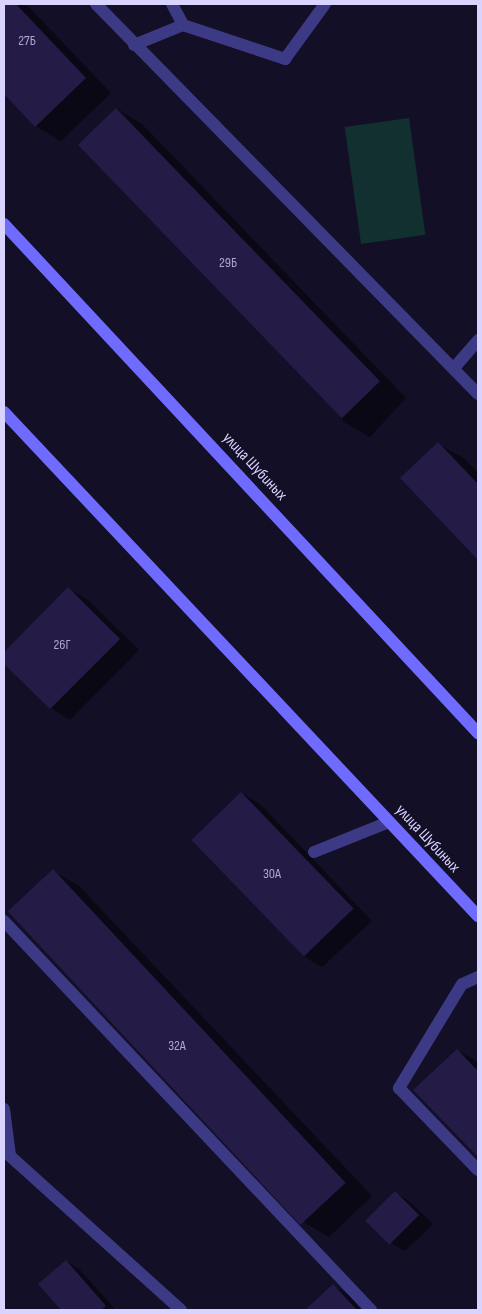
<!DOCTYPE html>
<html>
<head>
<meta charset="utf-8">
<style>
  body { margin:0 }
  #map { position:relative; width:482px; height:1314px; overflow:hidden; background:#130f26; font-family:"Sofia Sans Condensed",sans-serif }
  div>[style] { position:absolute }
  .green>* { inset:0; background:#12302f; transform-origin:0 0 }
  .shadow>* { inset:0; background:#0007 }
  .building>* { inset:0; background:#241b47; transform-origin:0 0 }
  .service>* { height:12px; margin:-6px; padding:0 6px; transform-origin:6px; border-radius:6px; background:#3d3a85 }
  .minor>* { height:12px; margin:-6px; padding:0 6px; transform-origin:6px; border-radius:6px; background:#3d3a85 }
  .secondary>* { height:12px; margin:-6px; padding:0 6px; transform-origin:6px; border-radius:6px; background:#6f6bff }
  span { translate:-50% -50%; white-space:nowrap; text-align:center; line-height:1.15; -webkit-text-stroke:4.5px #130f26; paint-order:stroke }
  .number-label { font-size:14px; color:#aca6d1 }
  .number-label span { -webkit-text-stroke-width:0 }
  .street-label { font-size:16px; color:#d9d4ff }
  .frame { position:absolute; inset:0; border:5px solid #d9d4ff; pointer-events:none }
</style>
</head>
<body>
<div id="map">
  <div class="green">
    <i style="left:409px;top:118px;width:118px;height:65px;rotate:82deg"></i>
  </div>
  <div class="shadow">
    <i style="clip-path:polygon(4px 4px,26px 4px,111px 93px,61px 141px,35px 126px,4px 93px)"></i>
    <i style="clip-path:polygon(117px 109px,142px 124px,406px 398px,370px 437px,344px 422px)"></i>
    <i style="clip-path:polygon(438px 444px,464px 458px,478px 473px,478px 558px,402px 478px)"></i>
    <i style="clip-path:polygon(69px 589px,88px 600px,139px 650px,70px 720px,51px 708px,4px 662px,4px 654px)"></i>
    <i style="clip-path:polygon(242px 793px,261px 805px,372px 921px,322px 967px,303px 956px)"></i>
    <i style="clip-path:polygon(53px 871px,79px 886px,372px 1196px,329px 1237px,303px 1222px)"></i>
    <i style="clip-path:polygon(457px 1050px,478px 1062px,478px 1155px,415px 1090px)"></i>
    <i style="clip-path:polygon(395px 1193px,409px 1201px,433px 1224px,405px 1251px,391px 1243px)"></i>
    <i style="clip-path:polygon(66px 1261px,80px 1270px,116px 1310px,63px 1310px,40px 1284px)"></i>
    <i style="clip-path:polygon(333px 1286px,359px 1301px,368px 1310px,307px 1310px)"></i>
  </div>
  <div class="building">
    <i style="clip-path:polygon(4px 4px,16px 4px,86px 78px,35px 127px,4px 94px)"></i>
    <i style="left:116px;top:108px;width:380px;height:53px;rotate:46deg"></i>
    <i style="clip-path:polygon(438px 442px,478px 484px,478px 560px,400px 478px)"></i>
    <i style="clip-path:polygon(68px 587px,120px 639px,50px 709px,4px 664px,4px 652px)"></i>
    <i style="left:241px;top:792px;width:162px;height:69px;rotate:46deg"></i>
    <i style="left:53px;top:869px;width:429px;height:62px;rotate:47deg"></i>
    <i style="clip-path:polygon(457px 1049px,478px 1071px,478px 1157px,413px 1090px)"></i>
    <i style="left:395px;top:1191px;width:34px;height:42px;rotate:45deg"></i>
    <i style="clip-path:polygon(66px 1260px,106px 1306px,101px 1310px,61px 1310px,38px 1284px)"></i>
    <i style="clip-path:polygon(333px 1284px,357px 1310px,305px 1310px)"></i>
  </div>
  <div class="service">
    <i style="left:96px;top:4px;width:546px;rotate:45.59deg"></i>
    <i style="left:172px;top:4px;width:24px;rotate:62deg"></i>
    <i style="left:134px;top:45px;width:53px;rotate:-22.2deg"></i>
    <i style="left:183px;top:25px;width:108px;rotate:18.4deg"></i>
    <i style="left:285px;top:59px;width:68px;rotate:-54deg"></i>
    <i style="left:454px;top:368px;width:37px;rotate:-49deg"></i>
    <i style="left:314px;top:852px;width:81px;rotate:-21.8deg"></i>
  </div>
  <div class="minor">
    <i style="left:4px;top:921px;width:535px;rotate:46.67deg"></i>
    <i style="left:478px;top:977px;width:17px;rotate:156deg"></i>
    <i style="left:462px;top:984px;width:122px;rotate:121.2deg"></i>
    <i style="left:399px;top:1088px;width:114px;rotate:46.1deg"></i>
    <i style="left:4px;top:1109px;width:47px;rotate:82.7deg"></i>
    <i style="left:10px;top:1156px;width:230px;rotate:42deg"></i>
  </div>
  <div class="secondary">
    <i style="left:4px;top:224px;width:696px;rotate:47.04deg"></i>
    <i style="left:4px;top:412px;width:692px;rotate:46.76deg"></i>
  </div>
  <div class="number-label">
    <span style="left:27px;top:41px">27Б</span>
    <span style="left:228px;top:263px">29Б</span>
    <span style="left:62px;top:645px">26Г</span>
    <span style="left:272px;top:874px">30А</span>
    <span style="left:177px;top:1046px">32А</span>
  </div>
  <div class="street-label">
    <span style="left:254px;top:467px;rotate:47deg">улица Шубиных</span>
    <span style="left:427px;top:839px;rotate:47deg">улица Шубиных</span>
  </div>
  <div class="frame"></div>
</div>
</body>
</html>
